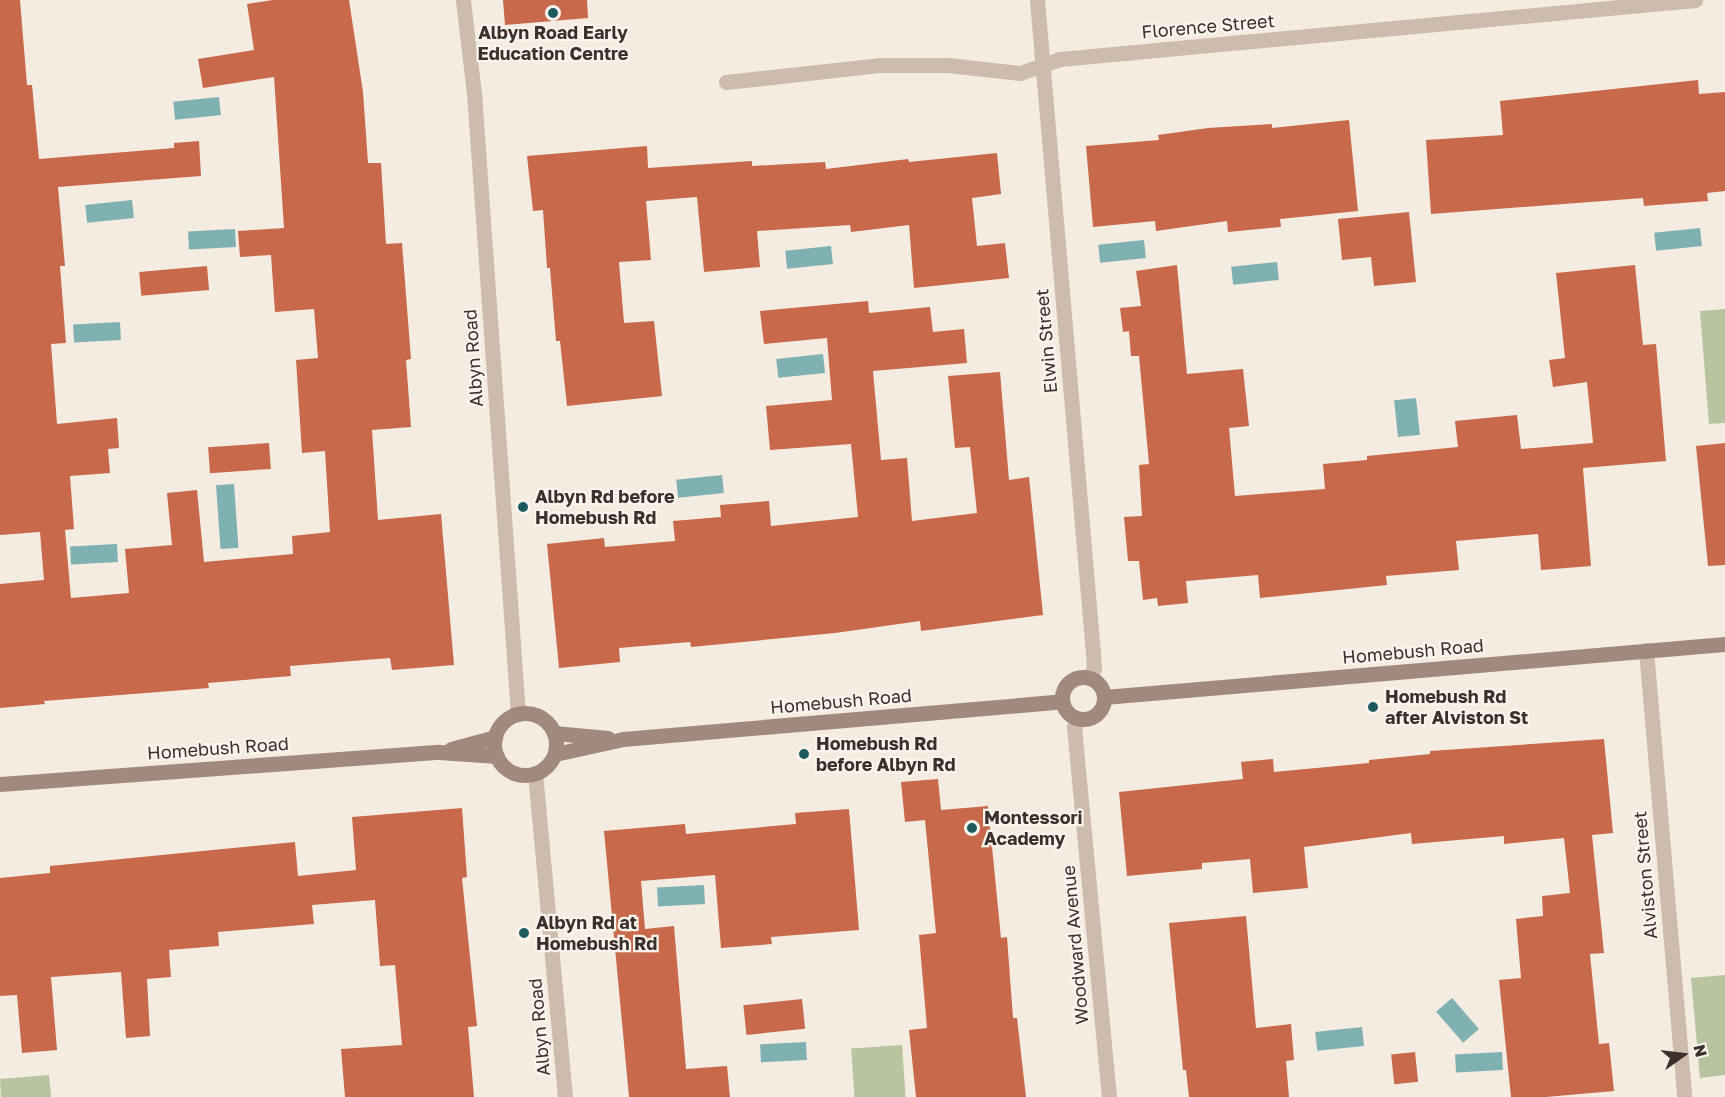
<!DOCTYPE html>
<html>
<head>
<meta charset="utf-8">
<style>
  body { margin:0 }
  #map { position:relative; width:1725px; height:1097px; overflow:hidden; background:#f4ebe1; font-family:"Golos Text",sans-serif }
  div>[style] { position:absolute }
  .green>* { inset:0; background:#b8c4a0; transform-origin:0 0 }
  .water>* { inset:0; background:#7fb0b2; transform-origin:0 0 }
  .building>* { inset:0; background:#c8694b; transform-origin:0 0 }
  .street>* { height:15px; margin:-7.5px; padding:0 7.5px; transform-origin:7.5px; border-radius:7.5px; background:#cdbbac }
  .secondary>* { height:15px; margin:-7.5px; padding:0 7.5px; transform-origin:7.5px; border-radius:7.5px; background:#a18a7d }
  .secondary>.ring { margin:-7.5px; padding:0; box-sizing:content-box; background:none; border:15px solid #a18a7d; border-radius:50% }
  .dots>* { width:16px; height:16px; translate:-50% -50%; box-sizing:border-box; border:3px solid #fbf5ee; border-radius:50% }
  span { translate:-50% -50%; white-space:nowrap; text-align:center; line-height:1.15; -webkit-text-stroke:4.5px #fbf5ee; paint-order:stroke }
  .street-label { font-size:18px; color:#3b302b }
  .poi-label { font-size:18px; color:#3b302b; font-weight:700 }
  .left { translate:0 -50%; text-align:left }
  .north { position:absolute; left:1653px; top:1025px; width:60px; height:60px; -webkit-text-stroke:4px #fbf5ee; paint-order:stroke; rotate:76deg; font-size:16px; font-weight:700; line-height:24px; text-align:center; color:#3b302b }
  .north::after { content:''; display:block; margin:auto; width:21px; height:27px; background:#3b302b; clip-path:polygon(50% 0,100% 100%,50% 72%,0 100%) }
</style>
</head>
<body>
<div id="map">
  <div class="green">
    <i style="clip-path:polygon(1725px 309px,1725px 423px,1709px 424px,1700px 311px)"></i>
    <i style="clip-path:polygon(1725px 975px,1725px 1075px,1700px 1078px,1691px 978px)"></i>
    <i style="left:902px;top:1045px;width:52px;height:51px;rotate:86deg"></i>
    <i style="clip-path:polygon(49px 1075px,51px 1097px,1px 1097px,0 1079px)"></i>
  </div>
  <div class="water">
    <i style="left:219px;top:97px;width:18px;height:46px;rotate:84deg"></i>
    <i style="left:132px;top:200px;width:18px;height:47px;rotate:84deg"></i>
    <i style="left:1700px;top:228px;width:18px;height:46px;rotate:84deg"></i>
    <i style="left:235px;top:229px;width:18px;height:47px;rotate:87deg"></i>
    <i style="left:1144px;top:240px;width:18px;height:46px;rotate:84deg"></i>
    <i style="left:831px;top:246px;width:18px;height:46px;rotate:84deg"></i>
    <i style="left:1277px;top:262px;width:18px;height:46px;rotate:84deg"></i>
    <i style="left:120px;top:322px;width:18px;height:47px;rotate:87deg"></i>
    <i style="left:823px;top:354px;width:19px;height:47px;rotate:84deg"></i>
    <i style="left:1416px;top:398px;width:37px;height:22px;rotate:84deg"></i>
    <i style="left:722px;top:475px;width:18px;height:46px;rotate:84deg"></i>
    <i style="left:234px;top:484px;width:64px;height:18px;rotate:86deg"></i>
    <i style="left:117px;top:544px;width:18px;height:47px;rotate:87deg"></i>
    <i style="left:704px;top:885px;width:19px;height:47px;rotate:87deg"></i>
    <i style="left:1452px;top:998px;width:41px;height:21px;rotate:49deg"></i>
    <i style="left:1362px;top:1027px;width:19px;height:47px;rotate:84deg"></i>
    <i style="left:806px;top:1042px;width:18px;height:46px;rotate:87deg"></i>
    <i style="left:1502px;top:1052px;width:18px;height:47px;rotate:87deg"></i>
  </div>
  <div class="building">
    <i style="clip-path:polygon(0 0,20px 0,27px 85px,32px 85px,39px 159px,174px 148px,174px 143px,199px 141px,201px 176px,58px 187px,65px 266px,60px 266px,66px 343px,51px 344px,57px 424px,117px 418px,119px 448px,108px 449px,110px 473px,70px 476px,74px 529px,65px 530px,71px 598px,129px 593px,125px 549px,172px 545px,167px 493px,197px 490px,204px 562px,293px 554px,292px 536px,330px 532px,325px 451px,302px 453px,296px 360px,318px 358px,314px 309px,275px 312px,271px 255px,240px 257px,238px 231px,284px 228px,274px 77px,203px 88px,198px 59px,254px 50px,247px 4px,273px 0,349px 0,363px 92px,368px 163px,381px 163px,386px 244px,402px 243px,411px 359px,406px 360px,411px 427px,372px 430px,378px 520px,441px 514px,454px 665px,392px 670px,390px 658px,290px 666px,291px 676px,208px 683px,209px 688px,44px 701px,45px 704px,0 708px,0 584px,44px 580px,40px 532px,0 535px)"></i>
    <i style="clip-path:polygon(503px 0,587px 0,588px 18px,505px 25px)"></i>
    <i style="clip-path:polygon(1698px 80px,1699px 94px,1725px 92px,1725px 191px,1707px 193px,1708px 201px,1644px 206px,1643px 198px,1431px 214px,1426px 140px,1503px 135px,1500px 101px)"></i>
    <i style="clip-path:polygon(1349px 120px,1358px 211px,1280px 219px,1281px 227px,1228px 232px,1227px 221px,1156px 231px,1155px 221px,1093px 227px,1086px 146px,1159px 140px,1158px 135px,1208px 128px,1272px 124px,1272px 128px)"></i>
    <i style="clip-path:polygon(647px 146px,648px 168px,752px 161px,752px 166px,825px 162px,826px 169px,908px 159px,909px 162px,997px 153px,1001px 194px,972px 198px,977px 246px,1005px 243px,1009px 278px,914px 288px,909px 225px,851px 232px,850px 225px,757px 231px,760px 267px,704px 272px,697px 197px,646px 201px,651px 260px,619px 262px,624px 323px,654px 321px,662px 396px,567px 406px,560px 341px,556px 341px,550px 268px,547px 268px,543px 210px,533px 211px,527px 156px)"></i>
    <i style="clip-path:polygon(1409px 212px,1416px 282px,1374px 286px,1371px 257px,1342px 260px,1338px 219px)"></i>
    <i style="clip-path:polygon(1177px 265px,1187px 374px,1243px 369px,1249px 426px,1229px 428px,1235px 496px,1325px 489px,1323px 464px,1367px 460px,1367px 456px,1458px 447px,1455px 421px,1517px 415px,1521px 449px,1593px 443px,1587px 382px,1553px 387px,1549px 360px,1565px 358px,1556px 273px,1635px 265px,1643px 345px,1656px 344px,1666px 461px,1583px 468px,1591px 566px,1541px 570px,1538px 534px,1456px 541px,1459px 570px,1386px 576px,1387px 585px,1260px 598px,1258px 575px,1186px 581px,1188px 603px,1158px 606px,1157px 598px,1143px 600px,1139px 561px,1128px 561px,1124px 517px,1142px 516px,1139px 465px,1149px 464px,1139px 356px,1131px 356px,1129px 331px,1123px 332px,1120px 308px,1141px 306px,1136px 271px)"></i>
    <i style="left:207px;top:266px;width:24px;height:68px;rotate:85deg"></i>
    <i style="clip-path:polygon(868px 301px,869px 313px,930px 307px,933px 332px,964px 329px,967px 363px,873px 371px,881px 460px,907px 458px,912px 521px,977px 513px,970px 447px,955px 448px,948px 376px,1000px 372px,1009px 480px,1029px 477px,1043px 615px,921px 631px,920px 621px,835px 633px,691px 647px,690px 642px,619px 648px,620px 662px,559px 668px,547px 544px,604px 538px,605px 547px,675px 541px,673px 521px,721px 517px,720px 505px,769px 501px,771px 526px,858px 517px,851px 444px,770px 450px,766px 406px,832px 400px,827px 338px,764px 344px,760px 311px)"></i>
    <i style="left:269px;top:443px;width:26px;height:61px;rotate:86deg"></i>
    <i style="clip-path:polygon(1725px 443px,1725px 565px,1708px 566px,1696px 446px)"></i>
    <i style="clip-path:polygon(1604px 739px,1613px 833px,1592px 835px,1604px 953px,1590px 954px,1599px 1044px,1609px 1043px,1614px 1091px,1546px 1097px,1511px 1097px,1499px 980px,1521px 978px,1516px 919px,1543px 916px,1542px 896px,1570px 893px,1564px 838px,1504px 844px,1504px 836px,1412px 844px,1411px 833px,1304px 847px,1308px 888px,1253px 893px,1250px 859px,1202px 863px,1202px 869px,1127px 876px,1119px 792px,1243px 779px,1241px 762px,1273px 759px,1274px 772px,1369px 763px,1369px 760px,1430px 754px,1430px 751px)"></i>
    <i style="clip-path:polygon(938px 779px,941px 810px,988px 806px,1001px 938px,1007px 937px,1013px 1018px,1017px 1018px,1026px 1097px,916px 1097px,909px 1030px,927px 1028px,919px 935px,936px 933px,925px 820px,905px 822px,901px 782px)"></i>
    <i style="clip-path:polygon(462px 808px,467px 877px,462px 878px,477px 1026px,468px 1027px,474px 1097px,345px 1097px,341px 1049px,402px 1045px,395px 965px,380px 966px,375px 900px,312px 905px,314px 924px,218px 932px,219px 946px,169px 950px,171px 977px,147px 979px,150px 1036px,126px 1038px,121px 972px,51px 977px,57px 1050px,22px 1053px,17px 995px,0 996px,0 878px,50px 873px,50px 866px,295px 842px,298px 876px,356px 870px,352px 817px)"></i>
    <i style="clip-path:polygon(849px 809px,859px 930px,771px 937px,772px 944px,721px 948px,715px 875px,641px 881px,645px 929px,674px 926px,686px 1069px,727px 1066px,730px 1097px,629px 1097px,604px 831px,685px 824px,686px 834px,796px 824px,795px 813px)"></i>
    <i style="clip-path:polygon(1246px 916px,1256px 1028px,1291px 1024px,1294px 1060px,1286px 1061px,1289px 1097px,1189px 1097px,1186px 1070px,1183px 1070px,1169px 923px)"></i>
    <i style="left:802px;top:999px;width:30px;height:59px;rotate:84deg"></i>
    <i style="left:1415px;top:1052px;width:30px;height:24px;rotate:84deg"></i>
  </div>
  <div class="street">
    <i style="left:463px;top:0;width:94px;rotate:83.3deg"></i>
    <i style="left:474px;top:93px;width:623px;rotate:85.95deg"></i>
    <i style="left:1037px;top:0;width:655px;rotate:85.1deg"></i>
    <i style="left:1093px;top:653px;width:15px;rotate:86deg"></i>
    <i style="left:1094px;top:668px;width:11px;rotate:117deg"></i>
    <i style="left:726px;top:82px;width:156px;rotate:-6.3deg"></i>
    <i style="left:881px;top:65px;width:67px"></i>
    <i style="left:948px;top:65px;width:72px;rotate:6.3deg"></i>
    <i style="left:1020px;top:73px;width:42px;rotate:-19.3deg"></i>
    <i style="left:1060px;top:59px;width:638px;rotate:-5.31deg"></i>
    <i style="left:1646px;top:650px;width:449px;rotate:85.1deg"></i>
    <i style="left:1077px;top:719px;width:9px;rotate:111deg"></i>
    <i style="left:1074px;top:727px;width:372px;rotate:84.6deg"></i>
    <i style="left:535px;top:773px;width:325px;rotate:84.7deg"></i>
  </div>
  <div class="secondary">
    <i class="ring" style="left:1062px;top:677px;width:27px;height:27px"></i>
    <i style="left:1104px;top:697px;width:623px;rotate:-4.88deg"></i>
    <i class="ring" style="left:494px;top:713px;width:47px;height:47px"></i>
    <i style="left:554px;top:733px;width:54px;rotate:5.3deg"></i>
    <i style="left:451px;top:749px;width:46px;rotate:-15.3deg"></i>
    <i style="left:555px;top:754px;width:70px;rotate:-12.4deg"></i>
    <i style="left:623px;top:739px;width:441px;rotate:-4.9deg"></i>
    <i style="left:0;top:784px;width:440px;rotate:-4.2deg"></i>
    <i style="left:439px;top:752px;width:58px;rotate:3.9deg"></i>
  </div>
  <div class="dots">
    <i style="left:553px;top:13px;background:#1f5a5e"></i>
    <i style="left:523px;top:507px;background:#1f5a5e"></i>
    <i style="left:1373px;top:707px;background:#1f5a5e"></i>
    <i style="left:804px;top:754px;background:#1f5a5e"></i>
    <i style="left:972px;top:828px;background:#1f5a5e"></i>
    <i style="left:524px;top:933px;background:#1f5a5e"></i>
  </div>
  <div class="street-label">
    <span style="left:1208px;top:26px;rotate:-5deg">Florence Street</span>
    <span style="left:1046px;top:341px;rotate:-95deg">Elwin Street</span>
    <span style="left:473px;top:358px;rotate:-94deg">Albyn Road</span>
    <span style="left:1413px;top:651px;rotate:-5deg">Homebush Road</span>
    <span style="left:841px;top:701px;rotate:-5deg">Homebush Road</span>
    <span style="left:218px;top:748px;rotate:-4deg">Homebush Road</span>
    <span style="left:1645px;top:875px;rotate:-95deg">Alviston Street</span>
    <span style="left:1075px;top:945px;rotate:-95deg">Woodward Avenue</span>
    <span style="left:539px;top:1027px;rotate:-95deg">Albyn Road</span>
  </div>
  <div class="poi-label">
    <span style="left:553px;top:43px">Albyn Road Early<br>Education Centre</span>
    <span class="left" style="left:535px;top:507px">Albyn Rd before<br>Homebush Rd</span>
    <span class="left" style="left:1385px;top:707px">Homebush Rd<br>after Alviston St</span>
    <span class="left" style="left:816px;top:754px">Homebush Rd<br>before Albyn Rd</span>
    <span class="left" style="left:984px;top:828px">Montessori<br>Academy</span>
    <span class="left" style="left:536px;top:933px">Albyn Rd at<br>Homebush Rd</span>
  </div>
  <div class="north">N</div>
</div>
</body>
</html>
